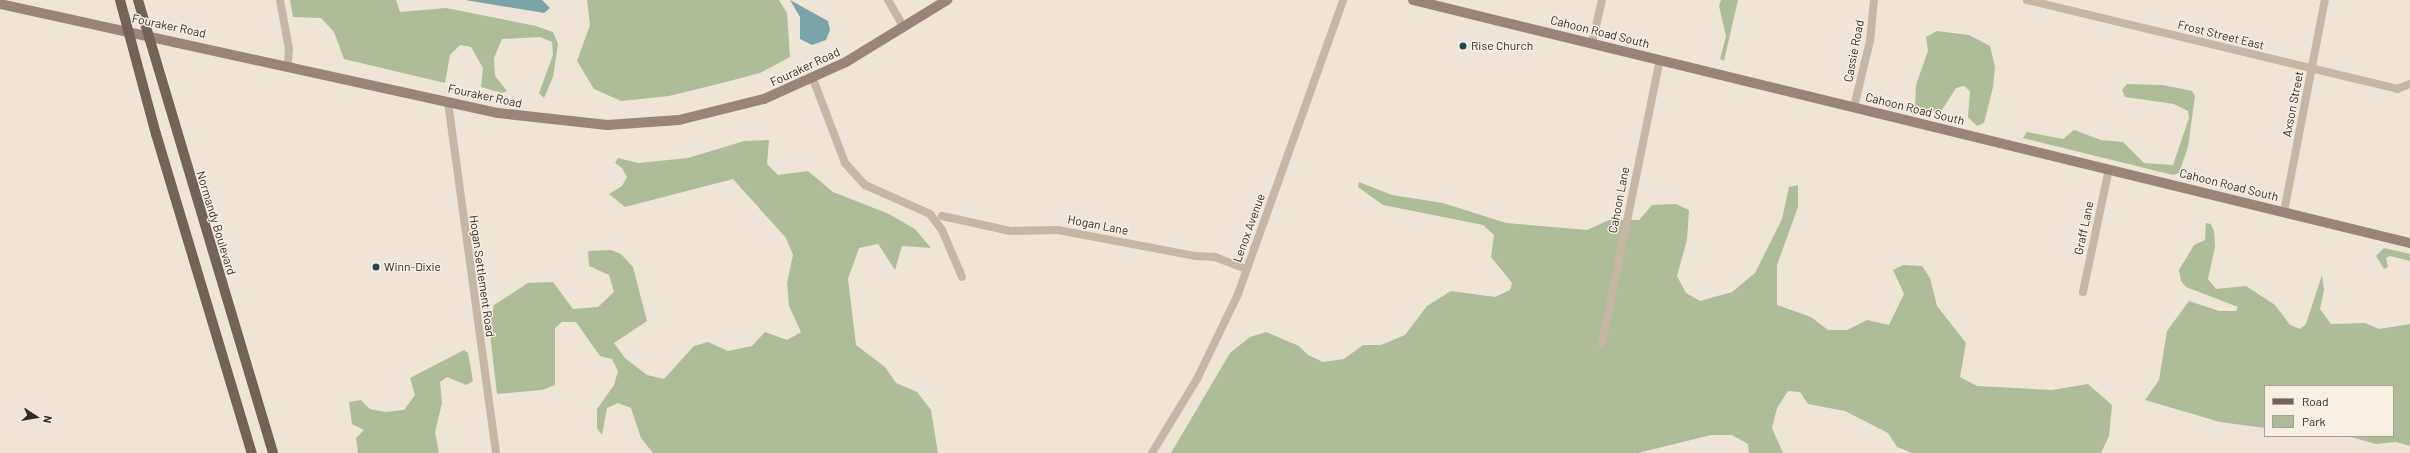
<!DOCTYPE html>
<html>
<head>
<meta charset="utf-8">
<style>
  body { margin:0 }
  #map { position:relative; width:2410px; height:453px; overflow:hidden; background:#eee5d8; font-family:Barlow,sans-serif }
  div>[style] { position:absolute }
  .green>* { inset:0; background:#aebc99 }
  .water>* { inset:0; background:#79a4a9 }
  .street>* { height:8px; margin:-4px; padding:0 4px; transform-origin:4px; border-radius:4px; background:#c5b6a5 }
  .secondary>* { height:10px; margin:-5px; padding:0 5px; transform-origin:5px; border-radius:5px; background:#988577 }
  .primary>* { height:10px; margin:-5px; padding:0 5px; transform-origin:5px; border-radius:5px; background:#726258 }
  .dots>* { width:11px; height:11px; translate:-50% -50%; box-sizing:border-box; border:2px solid #f7efe3; border-radius:50% }
  span { translate:-50% -50%; white-space:nowrap; text-align:center; line-height:1.15; -webkit-text-stroke:3px #f7efe3; paint-order:stroke }
  .street-label { font-size:12px; color:#312a26 }
  .poi-label { font-size:12px; color:#312a26 }
  .left { translate:0 -50%; text-align:left }
  .legend { position:absolute; left:2264px; top:385px; width:130px; height:52px; box-sizing:border-box; background:#f7efe3; border:1px solid #a8a097; margin:0; padding:5px 7px; list-style:none; font-size:12px; color:#312a26 }
  .legend li { display:flex; align-items:center; gap:8px; height:20px }
  .legend b { width:20px; border:1px solid #a8a097 }
  .north { position:absolute; left:16px; top:397px; width:40px; height:40px; -webkit-text-stroke:3px #f7efe3; paint-order:stroke; rotate:102deg; font-size:11px; font-weight:700; line-height:16px; text-align:center; color:#312a26 }
  .north::after { content:''; display:block; margin:auto; width:14px; height:18px; background:#312a26; clip-path:polygon(50% 0,100% 100%,50% 72%,0 100%) }
</style>
</head>
<body>
<div id="map">
  <div class="green">
    <i style="clip-path:polygon(290px 0,396px 0,400px 12px,446px 8px,536px 26px,553px 32px,558px 44px,553px 77px,544px 98px,539px 93px,553px 55px,552px 42px,540px 37px,502px 39px,494px 58px,495px 76px,507px 91px,502px 93px,481px 87px,483px 68px,471px 47px,460px 45px,450px 55px,445px 83px,344px 59px,334px 32px,321px 18px,293px 17px)"></i>
    <i style="clip-path:polygon(587px 0,779px 0,787px 13px,790px 57px,760px 73px,722px 83px,669px 96px,621px 101px,594px 89px,577px 61px,590px 25px)"></i>
    <i style="clip-path:polygon(1721px 0,1738px 0,1724px 61px,1720px 59px,1726px 36px,1719px 6px)"></i>
    <i style="clip-path:polygon(1937px 31px,1969px 35px,1990px 46px,1995px 67px,1993px 87px,1984px 123px,1977px 126px,1968px 117px,1970px 91px,1964px 86px,1956px 88px,1942px 110px,1926px 112px,1915px 107px,1916px 85px,1928px 51px,1926px 37px)"></i>
    <i style="clip-path:polygon(2127px 84px,2163px 85px,2192px 91px,2195px 96px,2188px 147px,2179px 173px,2173px 175px,2023px 138px,2027px 132px,2063px 139px,2074px 130px,2101px 140px,2123px 142px,2144px 163px,2173px 165px,2189px 118px,2188px 111px,2174px 104px,2125px 97px,2122px 90px)"></i>
    <i style="clip-path:polygon(769px 140px,767px 164px,778px 175px,808px 171px,833px 192px,889px 214px,915px 229px,931px 248px,902px 246px,895px 270px,878px 244px,859px 248px,848px 279px,856px 345px,885px 367px,896px 383px,917px 392px,931px 410px,938px 453px,653px 453px,641px 438px,631px 408px,618px 403px,607px 408px,602px 435px,597px 428px,597px 409px,614px 385px,618px 371px,612px 359px,600px 356px,576px 322px,562px 322px,555px 328px,555px 385px,542px 390px,497px 394px,489px 325px,494px 305px,528px 283px,553px 282px,573px 309px,598px 307px,614px 292px,609px 275px,589px 266px,588px 251px,611px 250px,621px 254px,633px 267px,647px 321px,614px 343px,625px 358px,647px 375px,664px 379px,694px 346px,708px 342px,728px 351px,752px 346px,765px 332px,787px 340px,801px 332px,789px 306px,787px 283px,793px 255px,786px 238px,733px 179px,625px 207px,609px 194px,622px 186px,627px 177px,622px 168px,615px 163px,618px 158px,638px 163px,688px 158px,744px 141px)"></i>
    <i style="clip-path:polygon(1359px 182px,1392px 195px,1443px 203px,1506px 223px,1587px 230px,1609px 220px,1639px 220px,1652px 205px,1676px 204px,1689px 210px,1687px 240px,1677px 276px,1686px 293px,1700px 301px,1732px 292px,1755px 273px,1782px 219px,1789px 187px,1798px 185px,1798px 207px,1777px 265px,1777px 305px,1811px 317px,1828px 330px,1847px 330px,1867px 320px,1889px 325px,1904px 294px,1893px 270px,1903px 265px,1922px 266px,1930px 278px,1937px 306px,1966px 343px,1960px 377px,1977px 386px,2052px 390px,2088px 384px,2112px 405px,2109px 436px,2101px 453px,1912px 453px,1897px 447px,1888px 433px,1845px 411px,1808px 404px,1800px 392px,1788px 391px,1777px 408px,1772px 428px,1783px 453px,1749px 453px,1748px 444px,1732px 435px,1711px 435px,1638px 453px,1171px 453px,1230px 353px,1250px 337px,1266px 332px,1299px 346px,1308px 355px,1323px 362px,1344px 359px,1363px 345px,1381px 345px,1405px 335px,1427px 306px,1451px 291px,1495px 297px,1510px 290px,1512px 283px,1491px 257px,1494px 235px,1483px 225px,1383px 205px,1358px 187px)"></i>
    <i style="clip-path:polygon(2206px 223px,2211px 224px,2214px 231px,2215px 247px,2208px 279px,2216px 289px,2246px 286px,2275px 305px,2290px 325px,2300px 329px,2306px 324px,2322px 275px,2324px 290px,2320px 309px,2331px 324px,2365px 323px,2379px 329px,2410px 324px,2410px 446px,2396px 442px,2376px 444px,2347px 436px,2393px 436px,2393px 386px,2265px 386px,2265px 428px,2220px 422px,2145px 400px,2159px 380px,2167px 331px,2189px 301px,2219px 311px,2236px 311px,2238px 307px,2186px 287px,2181px 281px,2179px 270px,2194px 245px,2205px 240px)"></i>
    <i style="clip-path:polygon(2384px 248px,2410px 254px,2410px 261px,2390px 256px,2386px 258px,2388px 267px,2384px 269px,2376px 256px)"></i>
    <i style="clip-path:polygon(464px 350px,468px 353px,473px 381px,466px 385px,447px 377px,440px 382px,442px 403px,435px 432px,439px 453px,358px 453px,356px 438px,364px 430px,352px 424px,349px 402px,361px 400px,370px 409px,385px 412px,404px 410px,415px 395px,410px 378px)"></i>
  </div>
  <div class="water">
    <i style="clip-path:polygon(465px 0,542px 0,550px 8px,544px 13px)"></i>
    <i style="clip-path:polygon(790px 0,828px 21px,830px 30px,826px 40px,812px 45px,800px 39px,800px 17px)"></i>
  </div>
  <div class="street">
    <i style="left:280px;top:0;width:50px;rotate:79.6deg"></i>
    <i style="left:289px;top:49px;width:16px;rotate:94deg"></i>
    <i style="left:888px;top:0;width:32px;rotate:60deg"></i>
    <i style="left:2027px;top:0;width:381px;rotate:13.5deg"></i>
    <i style="left:2397px;top:89px;width:14px;rotate:-21deg"></i>
    <i style="left:1592px;top:43px;width:44px;rotate:-76.9deg"></i>
    <i style="left:813px;top:79px;width:90px;rotate:69.1deg"></i>
    <i style="left:845px;top:163px;width:30px;rotate:48deg"></i>
    <i style="left:865px;top:185px;width:71px;rotate:24deg"></i>
    <i style="left:930px;top:214px;width:20px;rotate:53deg"></i>
    <i style="left:942px;top:230px;width:51px;rotate:66.9deg"></i>
    <i style="left:448px;top:102px;width:354px;rotate:82.2deg"></i>
    <i style="left:1854px;top:107px;width:68px;rotate:-76.4deg"></i>
    <i style="left:1870px;top:41px;width:41px;rotate:-84.4deg"></i>
    <i style="left:2284px;top:212px;width:216px;rotate:-79.1deg"></i>
    <i style="left:942px;top:216px;width:70px;rotate:12.4deg"></i>
    <i style="left:1010px;top:231px;width:48px;rotate:-1.2deg"></i>
    <i style="left:1058px;top:230px;width:139px;rotate:10.7deg"></i>
    <i style="left:1195px;top:256px;width:20px;rotate:3deg"></i>
    <i style="left:1215px;top:257px;width:34px;rotate:21deg"></i>
    <i style="left:2083px;top:292px;width:126px;rotate:-78.1deg"></i>
    <i style="left:1602px;top:344px;width:290px;rotate:-78.5deg"></i>
    <i style="left:1152px;top:453px;width:87px;rotate:-58.7deg"></i>
    <i style="left:1197px;top:379px;width:94px;rotate:-64.2deg"></i>
    <i style="left:1238px;top:294px;width:312px;rotate:-70.3deg"></i>
  </div>
  <div class="secondary">
    <i style="left:1413px;top:0;width:1026px;rotate:13.7deg"></i>
    <i style="left:0;top:4px;width:510px;rotate:12.35deg"></i>
    <i style="left:498px;top:113px;width:110px;rotate:6.3deg"></i>
    <i style="left:607px;top:125px;width:72px;rotate:-4deg"></i>
    <i style="left:679px;top:120px;width:88px;rotate:-13.9deg"></i>
    <i style="left:764px;top:99px;width:90px;rotate:-24.3deg"></i>
    <i style="left:846px;top:62px;width:119px;rotate:-31.5deg"></i>
  </div>
  <div class="primary">
    <i style="left:120px;top:0;width:139px;rotate:75deg"></i>
    <i style="left:156px;top:134px;width:333px;rotate:73.3deg"></i>
    <i style="left:138px;top:0;width:473px;rotate:73.4deg"></i>
  </div>
  <div class="dots">
    <i style="left:1463px;top:46px;background:#1f494f"></i>
    <i style="left:376px;top:267px;background:#1f494f"></i>
  </div>
  <div class="street-label">
    <span style="left:169px;top:26px;rotate:12deg">Fouraker Road</span>
    <span style="left:1600px;top:32px;rotate:14deg">Cahoon Road South</span>
    <span style="left:2221px;top:35px;rotate:14deg">Frost Street East</span>
    <span style="left:1854px;top:51px;rotate:-79deg">Cassie Road</span>
    <span style="left:805px;top:67px;rotate:-25deg">Fouraker Road</span>
    <span style="left:485px;top:96px;rotate:12deg">Fouraker Road</span>
    <span style="left:2293px;top:104px;rotate:-79deg">Axson Street</span>
    <span style="left:1915px;top:109px;rotate:14deg">Cahoon Road South</span>
    <span style="left:2229px;top:185px;rotate:14deg">Cahoon Road South</span>
    <span style="left:1619px;top:200px;rotate:-79deg">Cahoon Lane</span>
    <span style="left:216px;top:223px;rotate:73deg">Normandy Boulevard</span>
    <span style="left:1098px;top:225px;rotate:11deg">Hogan Lane</span>
    <span style="left:1249px;top:228px;rotate:-70deg">Lenox Avenue</span>
    <span style="left:2084px;top:228px;rotate:-78deg">Graff Lane</span>
    <span style="left:482px;top:276px;rotate:82deg">Hogan Settlement Road</span>
  </div>
  <div class="poi-label">
    <span class="left" style="left:1471px;top:46px">Rise Church</span>
    <span class="left" style="left:384px;top:267px">Winn-Dixie</span>
  </div>
  <ul class="legend">
  <li><b style="height:5px;background:#726258"></b>Road</li>
  <li><b style="height:11px;background:#aebc99"></b>Park</li>
  </ul>
  <div class="north">N</div>
</div>
</body>
</html>
